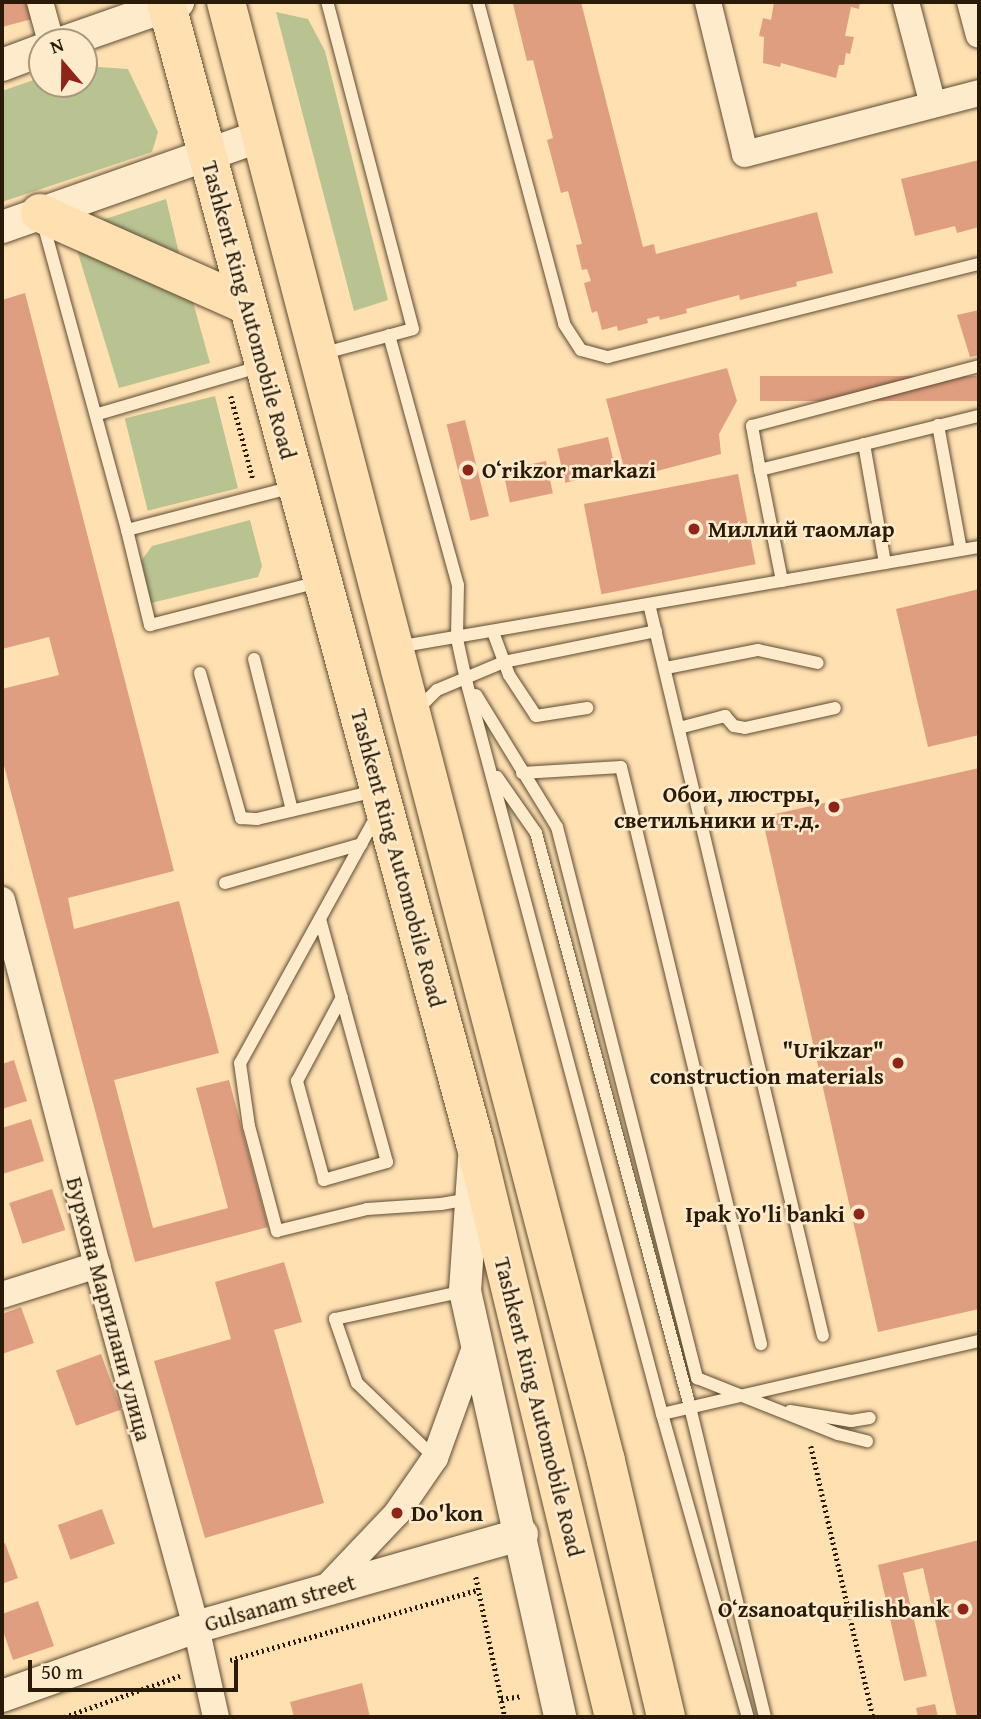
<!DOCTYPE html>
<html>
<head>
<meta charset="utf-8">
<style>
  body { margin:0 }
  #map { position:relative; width:981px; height:1719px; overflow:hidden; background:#fee0b1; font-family:"Gentium Book Plus",serif }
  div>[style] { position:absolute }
  .green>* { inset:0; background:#b9c391; transform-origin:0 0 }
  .building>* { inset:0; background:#df9e80; transform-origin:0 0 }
  .path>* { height:4.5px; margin-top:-2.25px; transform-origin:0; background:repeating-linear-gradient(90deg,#2a1b08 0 2px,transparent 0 5.5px) }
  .roads { filter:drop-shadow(0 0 2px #5f4c32) drop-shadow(0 0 2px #5f4c32) }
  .service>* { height:12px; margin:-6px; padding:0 6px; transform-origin:6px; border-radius:6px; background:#feebcc }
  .minor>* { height:26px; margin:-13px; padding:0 13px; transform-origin:13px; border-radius:13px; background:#feebcc }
  .tertiary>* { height:32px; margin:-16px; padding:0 16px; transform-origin:16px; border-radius:16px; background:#feebcc }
  .trunk>* { height:38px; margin:-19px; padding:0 19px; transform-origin:19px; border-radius:19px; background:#fee0b1 }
  .dots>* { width:19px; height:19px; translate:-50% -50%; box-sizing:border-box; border:4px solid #feebcc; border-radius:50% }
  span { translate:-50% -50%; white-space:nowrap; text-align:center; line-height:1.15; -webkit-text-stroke:5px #feebcc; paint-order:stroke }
  .street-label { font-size:23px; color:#2a1b08 }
  .poi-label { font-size:23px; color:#2a1b08; font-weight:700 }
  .left { translate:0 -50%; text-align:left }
  .right { translate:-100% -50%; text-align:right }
  .frame { position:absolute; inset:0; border:4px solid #2a1b08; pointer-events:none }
  .north { position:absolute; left:28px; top:28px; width:70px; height:70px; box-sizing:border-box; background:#feebcc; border:2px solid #a9987e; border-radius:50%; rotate:340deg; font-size:19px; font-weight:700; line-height:28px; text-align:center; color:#2a1b08 }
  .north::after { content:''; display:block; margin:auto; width:24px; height:32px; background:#8f2418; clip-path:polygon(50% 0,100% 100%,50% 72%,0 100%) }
  .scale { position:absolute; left:28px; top:1660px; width:210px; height:32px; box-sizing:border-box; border:4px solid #2a1b08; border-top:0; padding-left:9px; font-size:21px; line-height:24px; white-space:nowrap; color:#2a1b08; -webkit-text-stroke:5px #feebcc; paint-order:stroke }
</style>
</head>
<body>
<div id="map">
  <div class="green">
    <i style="clip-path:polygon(276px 12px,308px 19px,325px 51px,388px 300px,354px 311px)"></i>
    <i style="clip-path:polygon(84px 66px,128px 69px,158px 132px,152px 152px,2px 202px,2px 91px,42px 77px,42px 84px,84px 84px)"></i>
    <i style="clip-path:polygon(166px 199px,182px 266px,84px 226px)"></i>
    <i style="clip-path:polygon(74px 240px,191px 295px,210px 363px,119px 388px)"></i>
    <i style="left:215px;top:396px;width:95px;height:93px;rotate:76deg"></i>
    <i style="clip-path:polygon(250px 520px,262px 566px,258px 577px,151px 603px,141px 561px,152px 546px)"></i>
  </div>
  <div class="building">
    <i style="clip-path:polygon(2px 2px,27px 2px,32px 19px,2px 27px)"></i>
    <i style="clip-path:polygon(518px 2px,581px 2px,643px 247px,654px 244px,656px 254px,817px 212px,833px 273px,796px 282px,797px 286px,740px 300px,739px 295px,686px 309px,687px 313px,660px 320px,659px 316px,647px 319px,648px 323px,618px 331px,617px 326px,602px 330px,597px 311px,592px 313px,584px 283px,591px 281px,587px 269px,582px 270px,576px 245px,582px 244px,568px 191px,561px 193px,547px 140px,553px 138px,533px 60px,527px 61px,513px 4px)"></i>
    <i style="clip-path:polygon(774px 2px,860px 2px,859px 9px,851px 7px,845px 36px,854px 37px,850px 54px,846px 53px,844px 65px,839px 65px,836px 78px,781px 63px,780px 67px,763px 63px,764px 37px,759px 36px,763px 18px,771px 20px)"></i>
    <i style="clip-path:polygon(979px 160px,979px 227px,957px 233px,955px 226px,915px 236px,901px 179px)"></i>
    <i style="clip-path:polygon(25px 293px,174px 871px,68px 898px,74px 929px,179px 901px,219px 1053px,114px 1080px,153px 1228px,228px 1208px,196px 1088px,229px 1080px,268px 1227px,135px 1262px,2px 758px,2px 689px,59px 675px,49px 637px,2px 649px,2px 300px)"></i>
    <i style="clip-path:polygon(979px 310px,979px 355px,970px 357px,957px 315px)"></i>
    <i style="clip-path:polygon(727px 368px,737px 401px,719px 434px,721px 454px,627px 479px,606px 399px)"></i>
    <i style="left:979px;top:376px;width:25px;height:219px;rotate:90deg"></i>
    <i style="left:465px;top:420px;width:99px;height:19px;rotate:76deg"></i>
    <i style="left:608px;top:437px;width:35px;height:52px;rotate:77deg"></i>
    <i style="left:546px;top:461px;width:33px;height:44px;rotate:78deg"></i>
    <i style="left:738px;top:474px;width:92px;height:157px;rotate:79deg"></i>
    <i style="clip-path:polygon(979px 589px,979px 735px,928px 747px,896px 609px)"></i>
    <i style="clip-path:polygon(979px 768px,979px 1309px,878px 1332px,762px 817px)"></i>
    <i style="clip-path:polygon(14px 1060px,27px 1101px,2px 1109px,2px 1064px)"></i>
    <i style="clip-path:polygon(31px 1119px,44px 1161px,2px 1174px,2px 1128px)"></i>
    <i style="left:52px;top:1189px;width:43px;height:45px;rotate:72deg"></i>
    <i style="clip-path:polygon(284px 1262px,302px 1322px,274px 1330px,324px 1503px,205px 1538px,154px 1361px,231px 1339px,215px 1282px)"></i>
    <i style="clip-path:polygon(21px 1307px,34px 1343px,2px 1354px,2px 1314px)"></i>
    <i style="left:101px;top:1354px;width:59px;height:48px;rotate:70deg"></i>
    <i style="left:102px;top:1509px;width:37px;height:47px;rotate:70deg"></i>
    <i style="clip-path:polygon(979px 1540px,979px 1717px,957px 1717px,923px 1568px,903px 1573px,927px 1676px,904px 1681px,878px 1565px)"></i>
    <i style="clip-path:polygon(5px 1543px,18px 1578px,2px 1584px,2px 1544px)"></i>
    <i style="clip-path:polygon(38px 1601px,54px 1646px,13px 1660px,2px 1628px,2px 1614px)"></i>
    <i style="clip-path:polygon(362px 1683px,370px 1717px,294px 1717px,290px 1702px)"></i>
    <i style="clip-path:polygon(935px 1704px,938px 1717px,918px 1717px,916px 1708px)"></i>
  </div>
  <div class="path">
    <i style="left:231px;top:396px;width:86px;rotate:75.2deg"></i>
    <i style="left:811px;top:1446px;width:278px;rotate:77.1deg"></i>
    <i style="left:476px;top:1577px;width:143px;rotate:78.3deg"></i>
    <i style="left:230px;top:1660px;width:258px;rotate:-15.8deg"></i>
    <i style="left:501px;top:1699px;width:22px;rotate:-8deg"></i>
    <i style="left:64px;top:1717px;width:125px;rotate:-19.6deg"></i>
  </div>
  <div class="roads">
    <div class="service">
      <i style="left:478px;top:2px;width:333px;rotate:75deg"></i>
      <i style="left:564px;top:324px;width:31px;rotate:57deg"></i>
      <i style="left:581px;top:350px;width:28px;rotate:15deg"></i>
      <i style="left:608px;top:357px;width:382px;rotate:-14.1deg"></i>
      <i style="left:43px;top:223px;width:318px;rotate:74.7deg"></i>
      <i style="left:127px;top:530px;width:171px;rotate:-14.5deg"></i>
      <i style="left:389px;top:335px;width:259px;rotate:74.6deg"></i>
      <i style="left:458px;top:585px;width:54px;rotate:91.1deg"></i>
      <i style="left:457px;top:639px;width:42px;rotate:77.6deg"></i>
      <i style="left:466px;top:680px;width:760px;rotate:75.05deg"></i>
      <i style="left:662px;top:1414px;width:315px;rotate:74.2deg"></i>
      <i style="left:321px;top:354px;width:95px;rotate:-15.2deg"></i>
      <i style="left:413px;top:329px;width:338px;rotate:-104.7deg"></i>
      <i style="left:98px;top:414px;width:171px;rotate:-16.3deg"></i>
      <i style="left:938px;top:425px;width:127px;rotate:79.6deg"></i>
      <i style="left:864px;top:444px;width:121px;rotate:80deg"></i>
      <i style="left:760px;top:470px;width:45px;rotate:-100.3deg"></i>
      <i style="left:752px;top:426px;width:235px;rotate:-14.8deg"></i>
      <i style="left:127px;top:530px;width:98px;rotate:76.4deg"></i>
      <i style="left:150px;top:625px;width:174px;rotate:-14.3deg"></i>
      <i style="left:782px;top:581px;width:113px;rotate:-101.2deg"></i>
      <i style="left:760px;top:470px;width:226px;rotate:-13.9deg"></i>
      <i style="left:649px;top:604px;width:752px;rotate:76.63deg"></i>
      <i style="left:493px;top:632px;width:46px;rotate:69.6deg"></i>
      <i style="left:509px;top:675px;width:49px;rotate:56.6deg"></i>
      <i style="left:536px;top:716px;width:52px;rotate:-8.9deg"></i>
      <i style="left:397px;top:647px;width:591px;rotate:-9.75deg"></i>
      <i style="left:254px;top:659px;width:156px;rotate:75.9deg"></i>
      <i style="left:666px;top:668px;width:94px;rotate:-11.1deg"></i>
      <i style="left:758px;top:650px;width:61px;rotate:12.2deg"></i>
      <i style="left:200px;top:673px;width:151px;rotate:74.2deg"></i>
      <i style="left:241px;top:818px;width:16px;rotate:4deg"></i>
      <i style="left:257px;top:819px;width:121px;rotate:-13.3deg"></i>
      <i style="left:476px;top:695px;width:155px;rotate:58.5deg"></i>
      <i style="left:557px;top:827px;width:569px;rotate:75.74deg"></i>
      <i style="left:697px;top:1378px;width:152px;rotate:21.7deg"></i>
      <i style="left:838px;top:1434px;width:30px;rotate:14deg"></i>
      <i style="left:416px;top:711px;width:30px;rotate:-45deg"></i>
      <i style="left:437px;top:690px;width:73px;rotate:-22.7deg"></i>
      <i style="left:504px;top:662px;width:155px;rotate:-11.5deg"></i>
      <i style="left:679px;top:728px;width:48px;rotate:-14.6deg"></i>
      <i style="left:725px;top:716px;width:13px;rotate:48deg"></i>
      <i style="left:734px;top:726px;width:11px;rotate:10deg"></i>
      <i style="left:745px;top:728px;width:92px;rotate:-12.5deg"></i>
      <i style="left:522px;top:773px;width:99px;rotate:-3.5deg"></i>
      <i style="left:621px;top:767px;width:594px;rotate:76.36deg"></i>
      <i style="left:497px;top:777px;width:68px;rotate:55.1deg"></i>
      <i style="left:536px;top:833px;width:594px;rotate:74.98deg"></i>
      <i style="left:690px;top:1407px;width:319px;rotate:76.4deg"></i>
      <i style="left:376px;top:817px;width:281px;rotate:118.9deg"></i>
      <i style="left:240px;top:1063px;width:64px;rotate:81.9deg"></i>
      <i style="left:249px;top:1126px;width:109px;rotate:75.1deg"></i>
      <i style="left:277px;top:1231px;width:93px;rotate:-13.7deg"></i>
      <i style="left:367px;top:1209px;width:74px;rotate:-3.9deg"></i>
      <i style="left:441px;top:1204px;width:28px;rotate:-10deg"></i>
      <i style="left:225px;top:883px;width:142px;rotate:-15.9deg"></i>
      <i style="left:320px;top:919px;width:252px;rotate:74.6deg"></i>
      <i style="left:387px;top:1162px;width:66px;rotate:164.1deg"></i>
      <i style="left:324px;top:1180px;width:103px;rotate:-105.3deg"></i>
      <i style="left:297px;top:1081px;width:95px;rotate:-61.8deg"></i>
      <i style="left:790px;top:1411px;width:62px;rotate:9.3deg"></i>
      <i style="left:851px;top:1421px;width:19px;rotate:-9deg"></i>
      <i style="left:662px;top:1414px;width:325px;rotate:-13deg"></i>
      <i style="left:435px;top:1458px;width:108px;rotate:-136.1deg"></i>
      <i style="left:357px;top:1383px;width:68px;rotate:-109deg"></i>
      <i style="left:335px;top:1319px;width:132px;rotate:-12.2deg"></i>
    </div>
    <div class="minor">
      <i style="left:40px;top:2px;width:41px;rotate:74.6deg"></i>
      <i style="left:708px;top:2px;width:156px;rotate:76.3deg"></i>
      <i style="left:745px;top:154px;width:242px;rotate:-14.6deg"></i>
      <i style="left:906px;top:2px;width:106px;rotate:75.3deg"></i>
      <i style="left:970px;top:2px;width:34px;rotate:75deg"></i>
      <i style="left:2px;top:900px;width:377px;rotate:75.4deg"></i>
      <i style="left:97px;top:1265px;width:375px;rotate:74.7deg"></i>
      <i style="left:196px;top:1627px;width:92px;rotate:77.5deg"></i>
      <i style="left:2px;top:1295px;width:100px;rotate:-17.5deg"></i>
      <i style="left:325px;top:1589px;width:105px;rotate:-46.5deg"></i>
      <i style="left:397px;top:1513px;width:67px;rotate:-55.4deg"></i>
      <i style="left:435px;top:1458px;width:120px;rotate:-70.1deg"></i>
    </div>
    <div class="tertiary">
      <i style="left:64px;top:42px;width:121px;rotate:-19.3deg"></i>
      <i style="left:2px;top:65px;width:43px;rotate:-20.6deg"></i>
      <i style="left:2px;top:227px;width:275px;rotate:-19.4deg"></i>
      <i style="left:474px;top:1159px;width:132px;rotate:93.9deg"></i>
      <i style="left:465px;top:1291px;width:436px;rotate:77.4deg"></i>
      <i style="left:2px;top:1696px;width:206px;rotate:-19.6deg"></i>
      <i style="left:196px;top:1627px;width:339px;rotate:-15.9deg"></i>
    </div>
    <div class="trunk">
      <i style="left:166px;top:2px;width:1182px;rotate:74.85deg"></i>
      <i style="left:475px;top:1143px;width:591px;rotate:76.39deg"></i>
      <i style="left:226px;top:2px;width:1508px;rotate:75.4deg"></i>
      <i style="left:606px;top:1461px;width:263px;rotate:76.8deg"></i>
      <i style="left:40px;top:213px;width:227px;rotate:24deg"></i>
    </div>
  </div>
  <div class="dots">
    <i style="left:468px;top:470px;background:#8f2418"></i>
    <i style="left:694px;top:529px;background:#8f2418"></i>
    <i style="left:834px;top:807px;background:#8f2418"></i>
    <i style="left:898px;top:1063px;background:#8f2418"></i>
    <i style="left:859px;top:1214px;background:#8f2418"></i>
    <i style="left:397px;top:1513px;background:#8f2418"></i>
    <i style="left:963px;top:1609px;background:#8f2418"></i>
  </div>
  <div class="street-label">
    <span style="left:249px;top:310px;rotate:75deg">Tashkent Ring Automobile Road</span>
    <span style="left:398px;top:858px;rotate:75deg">Tashkent Ring Automobile Road</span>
    <span style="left:109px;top:1309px;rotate:75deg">Бурхона Маргилани улица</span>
    <span style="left:539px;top:1407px;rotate:76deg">Tashkent Ring Automobile Road</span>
    <span style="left:280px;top:1603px;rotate:-16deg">Gulsanam street</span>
  </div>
  <div class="poi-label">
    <span class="left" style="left:482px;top:470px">Oʻrikzor markazi</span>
    <span class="left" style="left:708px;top:529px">Миллий таомлар</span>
    <span class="right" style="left:820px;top:807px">Обои, люстры,<br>светильники и т.д.</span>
    <span class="right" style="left:884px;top:1063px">"Urikzar"<br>construction materials</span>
    <span class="right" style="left:845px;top:1214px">Ipak Yo'li banki</span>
    <span class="left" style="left:411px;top:1513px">Do'kon</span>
    <span class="right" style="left:949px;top:1609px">Oʻzsanoatqurilishbank</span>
  </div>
  <div class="frame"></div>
  <div class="north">N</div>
  <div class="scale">50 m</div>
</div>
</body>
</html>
